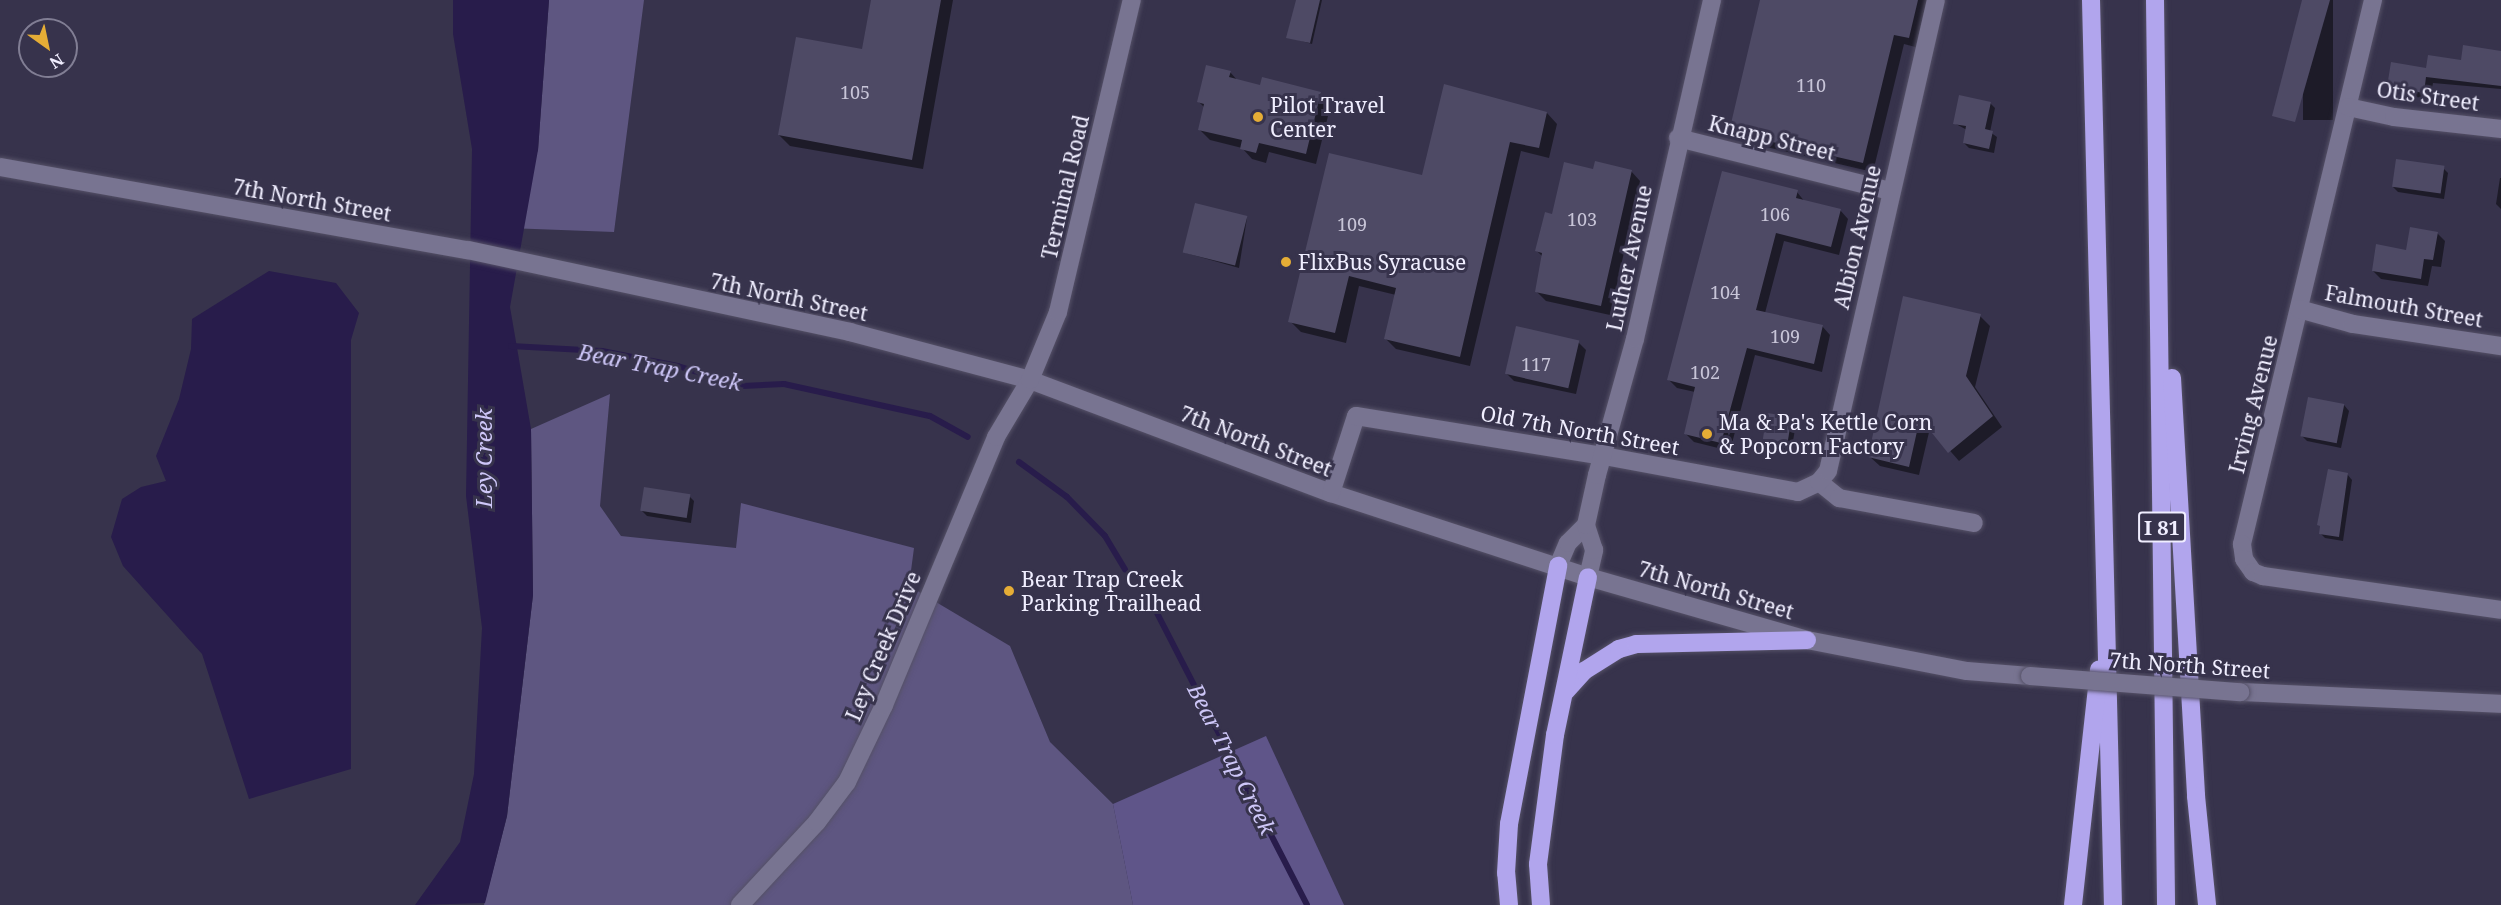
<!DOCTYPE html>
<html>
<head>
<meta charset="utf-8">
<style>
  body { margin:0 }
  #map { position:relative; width:2501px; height:905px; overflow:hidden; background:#37334c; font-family:"Noto Serif",serif }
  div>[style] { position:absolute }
  .green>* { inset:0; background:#5e5681 }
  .forest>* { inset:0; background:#5f5589 }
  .water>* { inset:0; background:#281c4b }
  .shadow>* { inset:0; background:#0007; transform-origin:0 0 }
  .stream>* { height:6px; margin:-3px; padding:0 3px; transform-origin:3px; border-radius:3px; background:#281c4b }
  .building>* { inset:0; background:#4e4a65; transform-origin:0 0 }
  .roads { filter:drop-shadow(0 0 2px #555167) drop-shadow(0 0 2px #555167) }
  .minor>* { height:18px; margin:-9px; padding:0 9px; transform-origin:9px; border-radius:9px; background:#787491 }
  .highway>* { height:18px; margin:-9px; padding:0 9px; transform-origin:9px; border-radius:9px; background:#b1a5ed }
  .bridges { filter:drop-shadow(0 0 2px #555167) drop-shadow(0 0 2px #555167) }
  .minor-bridge>* { height:18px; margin:-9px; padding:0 9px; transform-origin:9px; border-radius:9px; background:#787491 }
  .dots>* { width:16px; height:16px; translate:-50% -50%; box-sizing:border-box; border:3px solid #37334c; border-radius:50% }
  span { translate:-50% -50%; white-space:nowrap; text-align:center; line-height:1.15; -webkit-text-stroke:6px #37334c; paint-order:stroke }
  .number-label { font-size:18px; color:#c8c5d8 }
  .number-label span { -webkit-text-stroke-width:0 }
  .shield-label span { padding:2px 4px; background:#37334c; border:2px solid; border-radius:4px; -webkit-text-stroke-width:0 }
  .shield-label { font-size:20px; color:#f0eeff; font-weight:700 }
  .street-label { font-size:21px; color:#f0eeff }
  .poi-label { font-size:21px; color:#f0eeff }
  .left { translate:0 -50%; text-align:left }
  .water-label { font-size:22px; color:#cec7f8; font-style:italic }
  .north { position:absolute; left:18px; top:18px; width:60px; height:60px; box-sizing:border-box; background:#37334c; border:2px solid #817e94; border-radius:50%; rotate:147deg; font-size:16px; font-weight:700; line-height:24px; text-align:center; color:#f0eeff }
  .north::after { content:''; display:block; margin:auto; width:21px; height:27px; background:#e5ad36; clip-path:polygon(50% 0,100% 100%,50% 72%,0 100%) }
</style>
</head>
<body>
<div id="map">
  <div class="green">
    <i style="clip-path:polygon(549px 0,644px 0,614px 232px,507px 228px,538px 150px)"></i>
    <i style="clip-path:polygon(610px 394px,600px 506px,621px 536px,736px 548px,741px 503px,914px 548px,909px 586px,1010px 646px,1050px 742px,1113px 804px,1133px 905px,484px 905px,507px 816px,533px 595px,531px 429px)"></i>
  </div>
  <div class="forest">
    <i style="clip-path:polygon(1266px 736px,1344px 905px,1133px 905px,1113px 804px)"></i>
  </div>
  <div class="water">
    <i style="clip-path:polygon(453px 0,549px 0,538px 150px,510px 307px,531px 429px,533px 595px,507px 816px,485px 903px,415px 905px,460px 842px,474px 774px,482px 628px,466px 496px,472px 149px,453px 34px)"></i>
    <i style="clip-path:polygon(269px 271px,336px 283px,359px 313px,351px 340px,351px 769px,249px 799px,202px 654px,123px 566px,111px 537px,122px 499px,141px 487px,166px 481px,156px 456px,179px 399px,191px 349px,192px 319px)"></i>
  </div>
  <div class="shadow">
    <i style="clip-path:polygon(872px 0,953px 0,923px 169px,790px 146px,779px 135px,863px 51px)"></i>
    <i style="clip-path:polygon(1297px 0,1322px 0,1312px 44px,1288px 37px)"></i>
    <i style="clip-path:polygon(1761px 0,1929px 0,1919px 48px,1904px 44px,1873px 172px,1741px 141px,1731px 131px)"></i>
    <i style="left:2303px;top:0;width:30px;height:120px"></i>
    <i style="clip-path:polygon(2501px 52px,2501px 89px,2433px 83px,2430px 99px,2395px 94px,2388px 87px,2427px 69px)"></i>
    <i style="clip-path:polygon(1230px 72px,1238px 81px,1261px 86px,1320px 93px,1331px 104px,1316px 164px,1269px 152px,1266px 163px,1252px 159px,1242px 148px,1210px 140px,1200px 130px,1205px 108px,1198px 101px)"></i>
    <i style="clip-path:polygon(1990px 103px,1995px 108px,1990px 132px,1997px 137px,1994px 153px,1969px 148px,1964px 143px,1967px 130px,1954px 123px)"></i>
    <i style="clip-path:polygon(1547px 113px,1557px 124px,1549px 158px,1521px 151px,1470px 366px,1396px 349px,1385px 338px,1396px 295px,1359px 286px,1346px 343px,1301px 332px,1290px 321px,1424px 177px)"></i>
    <i style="clip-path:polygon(2443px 168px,2448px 173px,2444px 199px,2398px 192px,2393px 187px)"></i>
    <i style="clip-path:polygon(1594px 171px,1631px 171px,1640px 181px,1610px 315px,1546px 301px,1536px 291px,1543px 257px,1537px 251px)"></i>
    <i style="clip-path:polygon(2500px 178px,2501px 178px,2501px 209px,2496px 204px)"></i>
    <i style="clip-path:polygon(1797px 192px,1805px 202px,1840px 210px,1848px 219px,1839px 255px,1784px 241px,1765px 313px,1822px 326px,1830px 335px,1822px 372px,1755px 355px,1730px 451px,1694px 442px,1685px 433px,1695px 392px,1677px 388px,1668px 379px)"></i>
    <i style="clip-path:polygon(1247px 218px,1239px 268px,1186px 253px)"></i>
    <i style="clip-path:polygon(2437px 233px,2445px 241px,2441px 267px,2432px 266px,2428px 286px,2381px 279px,2373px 271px)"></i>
    <i style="clip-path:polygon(1980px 316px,1990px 326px,1975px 387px,2002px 427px,1959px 461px,1930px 428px,1919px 475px,1880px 466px,1870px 457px)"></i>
    <i style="clip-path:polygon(1578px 342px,1586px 350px,1576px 394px,1514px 381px,1506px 373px)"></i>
    <i style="clip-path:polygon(2344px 405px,2349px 411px,2341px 448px,2307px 441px,2302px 436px)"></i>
    <i style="clip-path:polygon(1791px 419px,1796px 424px,1791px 452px,1769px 448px,1763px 443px)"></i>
    <i style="clip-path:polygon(2347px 474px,2352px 480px,2343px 541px,2325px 538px,2320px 533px)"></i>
    <i style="clip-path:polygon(689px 496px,694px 501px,691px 523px,647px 516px,642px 511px)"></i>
  </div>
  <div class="stream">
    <i style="left:511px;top:346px;width:91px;rotate:3.1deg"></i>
    <i style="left:602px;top:351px;width:77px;rotate:11.2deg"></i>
    <i style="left:678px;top:366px;width:67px;rotate:17.4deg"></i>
    <i style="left:742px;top:386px;width:42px;rotate:-2.7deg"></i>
    <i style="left:784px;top:384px;width:149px;rotate:12.4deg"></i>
    <i style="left:930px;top:416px;width:43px;rotate:28.9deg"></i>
    <i style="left:1019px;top:462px;width:59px;rotate:36.1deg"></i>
    <i style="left:1067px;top:497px;width:54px;rotate:45.7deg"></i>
    <i style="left:1105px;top:536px;width:39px;rotate:59deg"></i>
    <i style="left:1157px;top:613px;width:328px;rotate:62.8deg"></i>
  </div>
  <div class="building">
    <i style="clip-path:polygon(871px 0,941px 0,912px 160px,778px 135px,796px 37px,862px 49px)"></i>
    <i style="clip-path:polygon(1296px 0,1320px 0,1310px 43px,1286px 38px)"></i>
    <i style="clip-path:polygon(1760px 0,1918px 0,1909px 38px,1894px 35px,1863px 163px,1729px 132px)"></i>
    <i style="clip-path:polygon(2302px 0,2330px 0,2295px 122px,2272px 116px)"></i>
    <i style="clip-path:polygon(2463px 45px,2501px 51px,2501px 86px,2426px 77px,2424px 93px,2387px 87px,2391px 62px,2426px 68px,2428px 55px,2461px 60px)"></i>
    <i style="clip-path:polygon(1206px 65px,1231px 71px,1229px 77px,1260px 85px,1262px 77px,1321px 92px,1306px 154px,1259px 143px,1256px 153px,1240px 149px,1242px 140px,1198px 130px,1204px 104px,1197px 102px)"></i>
    <i style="clip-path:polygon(1444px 84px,1547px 112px,1539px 148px,1510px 142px,1460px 357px,1384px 339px,1396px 288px,1349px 276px,1335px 333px,1288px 322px,1329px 153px,1422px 175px)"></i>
    <i style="clip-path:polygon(1959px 95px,1991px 102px,1985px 129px,1993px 131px,1989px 149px,1963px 143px,1966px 126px,1953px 124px)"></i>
    <i style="left:2396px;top:159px;width:49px;height:28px;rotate:8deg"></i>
    <i style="clip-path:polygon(1595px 161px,1632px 170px,1601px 306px,1535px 292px,1542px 253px,1535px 251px,1545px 212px,1552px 214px,1564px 162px,1593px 169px)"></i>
    <i style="clip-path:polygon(1722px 171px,1798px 190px,1796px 198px,1841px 209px,1831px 247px,1776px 233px,1756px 310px,1823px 325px,1814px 364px,1747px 348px,1721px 443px,1684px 434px,1695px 387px,1667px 380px)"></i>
    <i style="left:1195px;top:203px;width:54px;height:51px;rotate:14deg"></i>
    <i style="clip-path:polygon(2410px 227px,2438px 232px,2433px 260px,2424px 259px,2421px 279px,2372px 271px,2376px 244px,2406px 250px)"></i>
    <i style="clip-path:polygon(1903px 296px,1981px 314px,1966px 376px,1993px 416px,1948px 453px,1920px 418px,1909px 467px,1868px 457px)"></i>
    <i style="left:1516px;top:326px;width:65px;height:49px;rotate:13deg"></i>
    <i style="left:2308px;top:397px;width:37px;height:40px;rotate:11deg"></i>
    <i style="left:1767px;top:413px;width:25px;height:30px;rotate:9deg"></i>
    <i style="clip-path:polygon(2328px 469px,2348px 473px,2339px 537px,2319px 534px,2320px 526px,2317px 525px)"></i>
    <i style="left:644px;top:487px;width:47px;height:24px;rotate:9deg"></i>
  </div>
  <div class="roads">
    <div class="minor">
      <i style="left:2373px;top:0;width:560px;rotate:103.54deg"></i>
      <i style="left:2242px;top:544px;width:15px;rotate:82deg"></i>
      <i style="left:2244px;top:559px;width:16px;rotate:55deg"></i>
      <i style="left:2253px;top:572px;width:11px;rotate:22deg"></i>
      <i style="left:2263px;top:576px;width:240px;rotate:8.1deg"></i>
      <i style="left:2348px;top:107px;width:47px;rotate:12.3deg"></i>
      <i style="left:2394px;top:117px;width:108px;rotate:6.4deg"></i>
      <i style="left:1678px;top:138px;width:219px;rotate:14deg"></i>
      <i style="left:0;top:167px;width:475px;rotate:10.1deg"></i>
      <i style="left:468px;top:250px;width:391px;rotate:12.1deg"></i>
      <i style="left:850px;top:332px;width:186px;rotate:14.9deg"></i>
      <i style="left:1030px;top:380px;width:322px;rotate:20.6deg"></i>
      <i style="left:1331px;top:493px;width:270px;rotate:18.1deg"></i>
      <i style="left:1588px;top:577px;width:228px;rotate:16deg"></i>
      <i style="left:1807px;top:640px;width:163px;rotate:11deg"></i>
      <i style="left:1967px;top:671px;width:63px;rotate:4.5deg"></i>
      <i style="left:2299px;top:309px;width:56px;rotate:15.5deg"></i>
      <i style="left:2353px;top:324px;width:150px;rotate:8.5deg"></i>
      <i style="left:1819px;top:482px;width:26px;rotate:39deg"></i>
      <i style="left:1839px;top:498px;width:137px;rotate:10.5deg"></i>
      <i style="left:1331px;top:493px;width:81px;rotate:-72deg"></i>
      <i style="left:1356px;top:416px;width:251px;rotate:9.2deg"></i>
      <i style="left:1604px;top:456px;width:197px;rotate:10.5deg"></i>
      <i style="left:1798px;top:492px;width:23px;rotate:-25deg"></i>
      <i style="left:1819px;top:482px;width:14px;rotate:-51deg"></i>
      <i style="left:1828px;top:471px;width:483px;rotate:-77.1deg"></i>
      <i style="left:1558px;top:566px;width:25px;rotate:-67deg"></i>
      <i style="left:1568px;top:543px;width:25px;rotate:-45deg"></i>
      <i style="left:1588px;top:577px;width:28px;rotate:-77deg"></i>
      <i style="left:1594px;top:550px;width:26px;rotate:-108deg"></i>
      <i style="left:1586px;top:525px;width:51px;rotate:-77.6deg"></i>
      <i style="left:1597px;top:475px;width:141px;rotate:-74.4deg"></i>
      <i style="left:1635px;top:339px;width:348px;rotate:-77.2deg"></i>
      <i style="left:2240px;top:692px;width:261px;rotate:2.6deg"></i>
      <i style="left:740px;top:905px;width:113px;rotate:-47.1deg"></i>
      <i style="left:817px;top:822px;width:50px;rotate:-53.1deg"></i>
      <i style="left:847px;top:782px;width:85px;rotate:-64.3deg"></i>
      <i style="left:884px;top:705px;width:290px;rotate:-67.3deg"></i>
      <i style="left:996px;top:437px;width:66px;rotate:-59.2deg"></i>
      <i style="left:1030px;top:380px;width:74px;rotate:-67.6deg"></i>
      <i style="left:1058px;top:312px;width:321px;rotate:-76.7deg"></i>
    </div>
    <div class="highway">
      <i style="left:2091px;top:0;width:905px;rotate:88.61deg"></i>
      <i style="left:2155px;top:0;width:905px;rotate:89.3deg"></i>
      <i style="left:2172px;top:378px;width:419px;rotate:86.7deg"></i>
      <i style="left:2196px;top:796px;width:110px;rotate:84.2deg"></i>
      <i style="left:1566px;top:691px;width:27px;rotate:-48deg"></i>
      <i style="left:1584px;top:671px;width:41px;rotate:-32.2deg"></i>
      <i style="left:1619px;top:649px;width:18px;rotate:-16deg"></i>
      <i style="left:1636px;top:644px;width:171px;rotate:-1.3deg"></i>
      <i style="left:1509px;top:905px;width:32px;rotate:-95deg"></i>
      <i style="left:1506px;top:873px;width:49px;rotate:-86.5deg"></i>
      <i style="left:1509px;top:824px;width:263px;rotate:-79.2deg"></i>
      <i style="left:1541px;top:905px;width:41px;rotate:-94.2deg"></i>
      <i style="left:1538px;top:864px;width:130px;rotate:-82.5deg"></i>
      <i style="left:1555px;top:735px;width:161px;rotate:-78.2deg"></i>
      <i style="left:2073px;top:905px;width:237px;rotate:-83.7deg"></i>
    </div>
  </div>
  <div class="bridges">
    <div class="minor-bridge">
      <i style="left:2030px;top:676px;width:211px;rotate:4.4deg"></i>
    </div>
  </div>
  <div class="dots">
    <i style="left:1258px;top:117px;background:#e5ad36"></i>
    <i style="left:1286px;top:262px;background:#e5ad36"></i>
    <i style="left:1707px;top:434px;background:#e5ad36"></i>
    <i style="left:1009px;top:591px;background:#e5ad36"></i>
  </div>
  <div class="number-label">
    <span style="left:1811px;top:85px">110</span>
    <span style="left:855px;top:92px">105</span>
    <span style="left:1775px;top:214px">106</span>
    <span style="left:1582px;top:219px">103</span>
    <span style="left:1352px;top:224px">109</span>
    <span style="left:1725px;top:292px">104</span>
    <span style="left:1785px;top:336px">109</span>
    <span style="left:1536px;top:364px">117</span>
    <span style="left:1705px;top:372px">102</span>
  </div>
  <div class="shield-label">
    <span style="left:2162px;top:527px">I 81</span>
  </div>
  <div class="street-label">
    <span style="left:2428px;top:96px;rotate:8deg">Otis Street</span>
    <span style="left:1772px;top:138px;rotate:14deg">Knapp Street</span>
    <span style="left:1065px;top:187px;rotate:-77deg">Terminal Road</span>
    <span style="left:312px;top:200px;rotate:10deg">7th North Street</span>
    <span style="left:1857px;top:237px;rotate:-77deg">Albion Avenue</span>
    <span style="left:1629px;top:258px;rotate:-78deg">Luther Avenue</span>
    <span style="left:789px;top:297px;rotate:12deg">7th North Street</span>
    <span style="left:2404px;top:306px;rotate:10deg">Falmouth Street</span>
    <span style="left:2253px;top:404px;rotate:-76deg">Irving Avenue</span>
    <span style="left:1580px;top:430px;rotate:10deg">Old 7th North Street</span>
    <span style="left:1256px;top:441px;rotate:21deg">7th North Street</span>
    <span style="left:1716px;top:590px;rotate:16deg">7th North Street</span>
    <span style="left:883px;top:646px;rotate:-67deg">Ley Creek Drive</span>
    <span style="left:2190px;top:665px;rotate:4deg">7th North Street</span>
  </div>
  <div class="poi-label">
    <span class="left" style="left:1270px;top:117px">Pilot Travel<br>Center</span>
    <span class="left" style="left:1298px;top:262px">FlixBus Syracuse</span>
    <span class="left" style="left:1719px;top:434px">Ma &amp; Pa's Kettle Corn<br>&amp; Popcorn Factory</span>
    <span class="left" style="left:1021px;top:591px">Bear Trap Creek<br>Parking Trailhead</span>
  </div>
  <div class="water-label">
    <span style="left:660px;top:367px;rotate:11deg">Bear Trap Creek</span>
    <span style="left:484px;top:458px;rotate:-90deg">Ley Creek</span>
    <span style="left:1232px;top:759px;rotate:63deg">Bear Trap Creek</span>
  </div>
  <div class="north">N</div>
</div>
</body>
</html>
